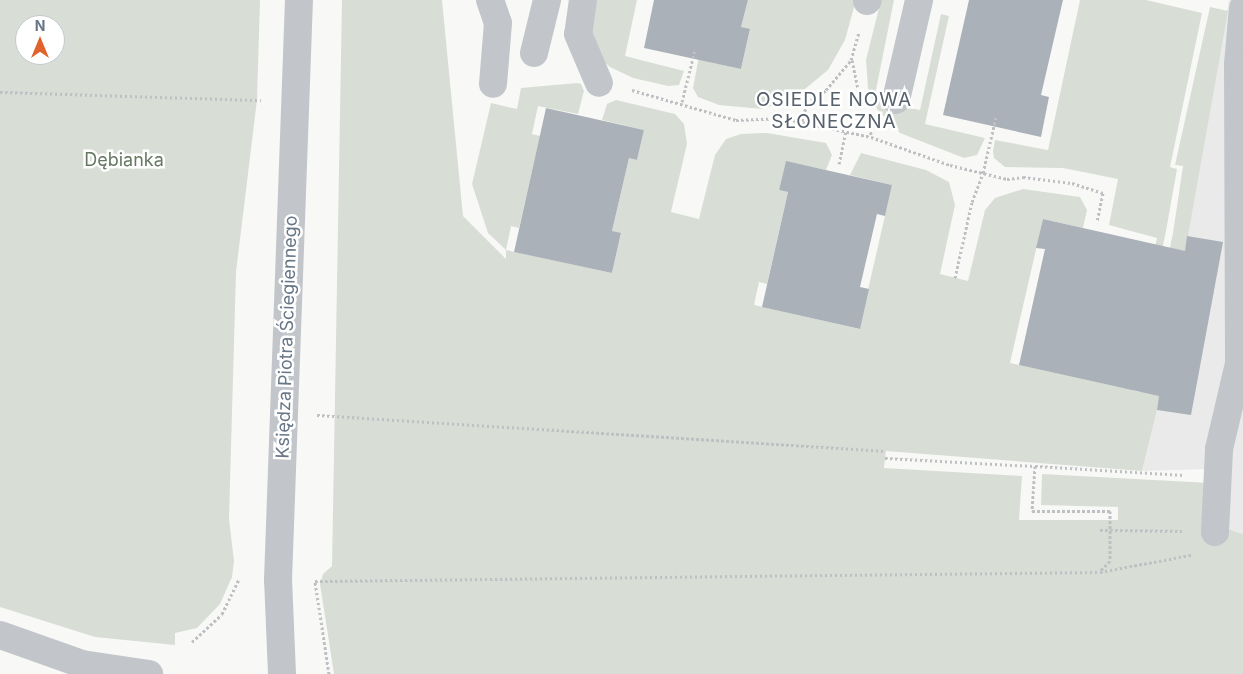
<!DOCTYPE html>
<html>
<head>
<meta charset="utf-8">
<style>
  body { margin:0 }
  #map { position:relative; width:1243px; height:674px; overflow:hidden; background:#f8f9f6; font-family:Inter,sans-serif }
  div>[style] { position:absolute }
  .built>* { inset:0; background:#e9eae9 }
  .green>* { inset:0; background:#d8ded5 }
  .building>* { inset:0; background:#aab1b8 }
  .path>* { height:3px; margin-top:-1.5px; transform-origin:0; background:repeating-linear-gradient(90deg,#bec0c3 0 2.5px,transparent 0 5px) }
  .minor>* { height:28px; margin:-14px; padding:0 14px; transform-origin:14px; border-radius:14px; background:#c2c5ca }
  span { translate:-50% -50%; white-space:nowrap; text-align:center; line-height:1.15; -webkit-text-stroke:5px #fff; paint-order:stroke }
  .park-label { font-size:18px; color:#667963 }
  .street-label { font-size:18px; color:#687787 }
  .neighbourhood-label { font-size:19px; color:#56616c; letter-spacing:1px }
  .north { position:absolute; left:15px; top:15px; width:50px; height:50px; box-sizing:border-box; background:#fff; border:1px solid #c3c9cf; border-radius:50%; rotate:0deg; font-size:14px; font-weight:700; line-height:20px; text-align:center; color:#687787 }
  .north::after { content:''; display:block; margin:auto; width:18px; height:22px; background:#e2622d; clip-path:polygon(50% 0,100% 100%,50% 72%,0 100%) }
</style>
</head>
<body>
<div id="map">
  <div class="built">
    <i style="clip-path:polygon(1229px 0,1239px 0,1231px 364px,1208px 469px,1142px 471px,1157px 410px)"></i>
    <i style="clip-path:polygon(1243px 381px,1243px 534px,1222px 527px,1223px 454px)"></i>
  </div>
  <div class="green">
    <i style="clip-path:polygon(evenodd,0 0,260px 0,257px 100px,236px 272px,229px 519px,234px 561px,232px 577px,220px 604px,197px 628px,175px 633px,175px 645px,95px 637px,0 607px,0 0,25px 25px,55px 25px,55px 55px,25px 55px,25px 25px)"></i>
    <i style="clip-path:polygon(342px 0,442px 0,463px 216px,506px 259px,506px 250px,488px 233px,472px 184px,491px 103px,517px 109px,521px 88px,577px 83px,581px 84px,584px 91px,578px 114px,538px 106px,532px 134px,540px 136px,519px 228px,511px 226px,506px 250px,612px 273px,621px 234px,612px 231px,629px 158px,637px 160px,644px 130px,602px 120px,607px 104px,616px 100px,675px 114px,684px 124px,687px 144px,671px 212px,699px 219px,715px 155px,726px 139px,741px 134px,767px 133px,826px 143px,832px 155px,826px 170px,786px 162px,779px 190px,788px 192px,767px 284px,759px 282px,754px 305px,859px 329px,892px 185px,850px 175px,861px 153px,926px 170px,949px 182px,955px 205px,940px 274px,968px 281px,985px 210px,995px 198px,1023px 189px,1080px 197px,1087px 210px,1083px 228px,1043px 219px,1010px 363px,1123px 388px,1157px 238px,1109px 225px,1118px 179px,1063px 168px,1005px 167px,994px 158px,993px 151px,995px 140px,1048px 150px,1080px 0,1146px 0,1202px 13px,1170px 167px,1177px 169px,1166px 231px,1132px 390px,1139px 392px,1173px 233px,1183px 166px,1175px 165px,1210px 7px,1228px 11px,1157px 410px,1142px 471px,886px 451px,884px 468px,1022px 476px,1019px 520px,1118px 520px,1118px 507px,1041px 505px,1042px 474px,1210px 483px,1210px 523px,1243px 534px,1243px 674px,334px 674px,320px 584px,323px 574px,332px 566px)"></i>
    <i style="clip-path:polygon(596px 0,637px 0,625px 56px,684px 71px,679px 85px,668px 86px,633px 78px,610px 67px,602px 60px,591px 39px)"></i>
    <i style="clip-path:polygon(748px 0,856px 0,845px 40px,828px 70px,794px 98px,762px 109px,719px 105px,698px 97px,693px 88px,700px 51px,710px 62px,741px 69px,750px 30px,741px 27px)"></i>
    <i style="clip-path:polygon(881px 0,894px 0,874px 100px,920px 110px,941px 14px,949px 16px,925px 124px,985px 138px,977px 155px,964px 158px,900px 133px,877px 109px,868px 88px,866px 60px)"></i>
  </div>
  <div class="building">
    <i style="clip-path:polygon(654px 0,748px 0,741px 27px,750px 29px,741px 69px,644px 48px)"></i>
    <i style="clip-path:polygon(969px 0,1063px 0,1041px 95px,1049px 97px,1041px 137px,943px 115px)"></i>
    <i style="clip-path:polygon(546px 108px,644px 130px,637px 160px,629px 158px,612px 231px,621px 233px,612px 273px,514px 252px)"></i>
    <i style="clip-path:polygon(786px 161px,892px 185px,885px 216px,877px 214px,860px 287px,869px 289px,860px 329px,762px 307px,788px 192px,779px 190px)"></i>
    <i style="clip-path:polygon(1043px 219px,1185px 251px,1187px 236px,1223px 242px,1191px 415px,1157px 410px,1159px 396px,1019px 365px,1045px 249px,1036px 248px)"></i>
  </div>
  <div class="path">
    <i style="left:852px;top:60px;width:44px;rotate:78.2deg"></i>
    <i style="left:632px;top:90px;width:108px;rotate:16.1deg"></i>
    <i style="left:736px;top:120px;width:47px;rotate:-2.4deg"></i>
    <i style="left:783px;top:118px;width:90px;rotate:12.2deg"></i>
    <i style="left:871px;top:137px;width:84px;rotate:19.5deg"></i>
    <i style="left:950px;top:165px;width:59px;rotate:13.8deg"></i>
    <i style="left:1007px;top:179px;width:16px;rotate:-7deg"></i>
    <i style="left:1023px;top:177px;width:49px;rotate:7deg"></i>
    <i style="left:1072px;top:183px;width:33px;rotate:18deg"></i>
    <i style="left:1103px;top:193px;width:30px;rotate:102deg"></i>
    <i style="left:0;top:92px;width:261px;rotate:1.8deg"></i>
    <i style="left:682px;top:102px;width:54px;rotate:-76deg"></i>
    <i style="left:802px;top:121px;width:19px;rotate:-74deg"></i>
    <i style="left:807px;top:103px;width:23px;rotate:-34deg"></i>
    <i style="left:826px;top:90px;width:39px;rotate:-50deg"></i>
    <i style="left:851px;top:60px;width:29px;rotate:-74deg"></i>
    <i style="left:870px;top:122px;width:15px;rotate:86deg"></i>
    <i style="left:839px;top:164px;width:33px;rotate:-78deg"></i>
    <i style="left:955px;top:278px;width:78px;rotate:-77.4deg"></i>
    <i style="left:972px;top:202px;width:31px;rotate:-69deg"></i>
    <i style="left:983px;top:173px;width:57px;rotate:-76.9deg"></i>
    <i style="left:317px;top:415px;width:570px;rotate:3.62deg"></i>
    <i style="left:885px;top:458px;width:150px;rotate:3.1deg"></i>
    <i style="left:1035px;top:466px;width:45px;rotate:93.8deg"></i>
    <i style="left:1032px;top:511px;width:78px"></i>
    <i style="left:1110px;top:511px;width:50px;rotate:90deg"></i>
    <i style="left:1110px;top:561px;width:14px;rotate:135deg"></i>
    <i style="left:1035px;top:466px;width:149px;rotate:3.5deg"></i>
    <i style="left:1100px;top:530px;width:82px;rotate:0.7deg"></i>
    <i style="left:192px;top:642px;width:41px;rotate:-43deg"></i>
    <i style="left:222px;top:614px;width:39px;rotate:-64deg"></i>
    <i style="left:329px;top:674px;width:94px;rotate:-98.6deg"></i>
    <i style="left:315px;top:581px;width:785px;rotate:-0.66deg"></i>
    <i style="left:1100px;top:572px;width:93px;rotate:-10.6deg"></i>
  </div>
  <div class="minor">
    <i style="left:490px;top:0;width:24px;rotate:71deg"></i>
    <i style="left:498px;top:23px;width:61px;rotate:94.7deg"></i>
    <i style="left:583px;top:0;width:34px;rotate:98deg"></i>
    <i style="left:578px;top:34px;width:53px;rotate:66.8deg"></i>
    <i style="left:867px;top:1px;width:1px;rotate:-45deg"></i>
    <i style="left:1243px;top:8px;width:56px;rotate:95.1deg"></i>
    <i style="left:1238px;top:64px;width:300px;rotate:89.8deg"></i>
    <i style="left:1239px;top:364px;width:7px;rotate:56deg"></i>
    <i style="left:534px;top:53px;width:55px;rotate:-76.2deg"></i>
    <i style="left:896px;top:100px;width:103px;rotate:-77deg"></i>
    <i style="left:1215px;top:532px;width:83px;rotate:-87.2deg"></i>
    <i style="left:1219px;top:449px;width:87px;rotate:-76.8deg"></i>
    <i style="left:0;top:635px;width:87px;rotate:19.5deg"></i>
    <i style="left:82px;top:664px;width:68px;rotate:8.5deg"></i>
    <i style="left:282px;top:674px;width:94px;rotate:-92.4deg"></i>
    <i style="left:278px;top:580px;width:580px;rotate:-87.93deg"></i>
  </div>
  <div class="park-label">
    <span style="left:124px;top:160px">Dębianka</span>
  </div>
  <div class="street-label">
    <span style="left:287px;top:337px;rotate:-88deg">Księdza Piotra Ściegiennego</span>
  </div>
  <div class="neighbourhood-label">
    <span style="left:834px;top:111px">OSIEDLE NOWA<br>SŁONECZNA</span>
  </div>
  <div class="north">N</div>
</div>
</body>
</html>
